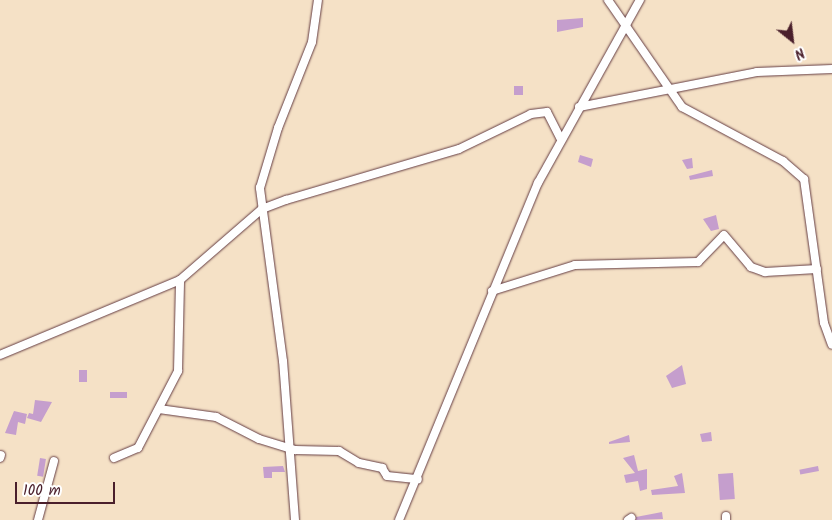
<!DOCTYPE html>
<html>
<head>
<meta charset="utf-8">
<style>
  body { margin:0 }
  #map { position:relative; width:832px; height:520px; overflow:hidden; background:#f5e1c6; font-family:Kalam,sans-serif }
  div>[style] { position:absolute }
  .building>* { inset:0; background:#c59ecd; transform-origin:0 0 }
  .roads { filter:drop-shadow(0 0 1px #643c42) drop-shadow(0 0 1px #643c42) }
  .street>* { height:8px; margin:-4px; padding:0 4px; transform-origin:4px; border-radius:4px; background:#fff }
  span { translate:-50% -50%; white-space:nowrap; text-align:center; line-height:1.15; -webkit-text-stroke:4px #fff; paint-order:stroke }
  .north { position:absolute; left:767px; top:15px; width:50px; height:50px; -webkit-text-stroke:4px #fff; paint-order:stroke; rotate:151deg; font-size:14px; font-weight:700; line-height:20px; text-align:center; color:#4a1f2b }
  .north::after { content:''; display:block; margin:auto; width:18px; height:22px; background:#4a1f2b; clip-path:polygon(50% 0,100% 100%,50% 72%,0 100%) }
  .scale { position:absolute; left:15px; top:482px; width:100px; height:22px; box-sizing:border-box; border:2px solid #4a1f2b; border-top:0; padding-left:6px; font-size:15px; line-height:18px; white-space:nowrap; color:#4a1f2b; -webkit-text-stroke:4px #fff; paint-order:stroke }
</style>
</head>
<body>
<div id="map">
  <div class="building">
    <i style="clip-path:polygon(583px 18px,583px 27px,557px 32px,557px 20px)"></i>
    <i style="left:514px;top:86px;width:9px;height:9px"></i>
    <i style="clip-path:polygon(580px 155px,593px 159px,591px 167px,578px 162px)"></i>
    <i style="clip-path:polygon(692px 158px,693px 168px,687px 169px,682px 160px)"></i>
    <i style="clip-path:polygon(712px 170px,713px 176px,690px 180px,689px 176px)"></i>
    <i style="clip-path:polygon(716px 215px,719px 229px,711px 231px,703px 219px)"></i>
    <i style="clip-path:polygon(682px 365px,686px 384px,672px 388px,666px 376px)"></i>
    <i style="left:79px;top:370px;width:8px;height:12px"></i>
    <i style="left:110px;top:392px;width:17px;height:6px"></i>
    <i style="clip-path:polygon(35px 400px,52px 402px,41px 422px,27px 418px,29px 413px,33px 414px)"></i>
    <i style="clip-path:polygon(14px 411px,27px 414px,25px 424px,18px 422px,16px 435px,5px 433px)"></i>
    <i style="clip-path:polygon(711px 432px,712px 441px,702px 442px,700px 434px)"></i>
    <i style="clip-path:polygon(629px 435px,630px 442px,609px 444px,609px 442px)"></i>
    <i style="clip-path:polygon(634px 455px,638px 471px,647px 469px,647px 489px,640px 491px,638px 481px,626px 483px,624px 475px,635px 473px,623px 458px)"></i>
    <i style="left:40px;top:458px;width:6px;height:18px;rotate:9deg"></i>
    <i style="clip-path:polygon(283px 466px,285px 472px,272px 472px,272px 478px,264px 478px,263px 467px)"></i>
    <i style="left:818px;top:466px;width:5px;height:19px;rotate:79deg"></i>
    <i style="clip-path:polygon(682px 473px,685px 493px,652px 495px,651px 490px,678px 486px,674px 476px)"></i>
    <i style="left:733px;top:473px;width:26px;height:15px;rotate:86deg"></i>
    <i style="clip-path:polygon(662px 512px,663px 519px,636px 520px,636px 517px)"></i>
  </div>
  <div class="roads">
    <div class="street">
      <i style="left:608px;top:0;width:130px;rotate:55.3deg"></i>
      <i style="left:682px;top:107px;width:115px;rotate:28.1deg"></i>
      <i style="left:783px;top:161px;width:28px;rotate:41deg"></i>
      <i style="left:804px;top:179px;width:145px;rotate:82.1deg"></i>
      <i style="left:824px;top:323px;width:23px;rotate:70deg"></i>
      <i style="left:579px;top:107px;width:181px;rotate:-11.1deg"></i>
      <i style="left:757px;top:72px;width:75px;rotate:-2.3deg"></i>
      <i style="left:492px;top:291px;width:87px;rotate:-17.4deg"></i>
      <i style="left:575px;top:265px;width:123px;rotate:-1.4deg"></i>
      <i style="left:698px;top:262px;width:37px;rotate:-46deg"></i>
      <i style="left:724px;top:235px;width:42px;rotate:49.8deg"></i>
      <i style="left:751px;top:267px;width:15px;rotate:20deg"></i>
      <i style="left:765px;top:272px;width:52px;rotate:-3.3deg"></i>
      <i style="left:0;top:355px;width:195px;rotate:-22.6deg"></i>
      <i style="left:180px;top:280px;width:108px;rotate:-40.9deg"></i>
      <i style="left:262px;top:209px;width:26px;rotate:-21deg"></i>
      <i style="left:286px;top:200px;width:180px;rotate:-16.4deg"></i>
      <i style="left:459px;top:149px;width:80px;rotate:-25.9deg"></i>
      <i style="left:531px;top:114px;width:16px;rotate:-7deg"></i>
      <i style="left:547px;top:112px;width:30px;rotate:63deg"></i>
      <i style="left:159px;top:409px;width:58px;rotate:8deg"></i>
      <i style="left:216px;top:417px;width:48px;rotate:27.1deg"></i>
      <i style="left:259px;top:439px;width:38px;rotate:17deg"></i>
      <i style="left:295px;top:450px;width:44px;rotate:1.3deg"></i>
      <i style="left:339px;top:451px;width:23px;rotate:31deg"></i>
      <i style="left:359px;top:463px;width:24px;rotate:12deg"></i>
      <i style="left:382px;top:468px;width:9px;rotate:58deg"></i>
      <i style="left:387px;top:476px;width:31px;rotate:6deg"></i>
      <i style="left:0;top:458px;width:3px;rotate:-72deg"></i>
      <i style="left:114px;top:458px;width:26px;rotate:-23deg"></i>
      <i style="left:138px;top:448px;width:87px;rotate:-62.5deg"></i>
      <i style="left:178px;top:371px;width:91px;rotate:-88.7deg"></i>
      <i style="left:38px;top:520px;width:61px;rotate:-74.8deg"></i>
      <i style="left:295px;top:520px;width:159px;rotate:-94.3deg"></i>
      <i style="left:283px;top:361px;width:175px;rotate:-97.6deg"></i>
      <i style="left:260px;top:188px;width:63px;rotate:-73.3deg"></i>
      <i style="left:278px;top:128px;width:92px;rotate:-68.4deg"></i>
      <i style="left:312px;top:42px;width:42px;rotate:-81.9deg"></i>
      <i style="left:399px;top:520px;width:365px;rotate:-67.6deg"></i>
      <i style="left:538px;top:183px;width:210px;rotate:-60.9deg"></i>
      <i style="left:628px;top:520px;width:4px;rotate:-34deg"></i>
      <i style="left:726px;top:520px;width:4px;rotate:-90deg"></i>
    </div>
  </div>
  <div class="north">N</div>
  <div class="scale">100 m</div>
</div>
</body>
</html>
